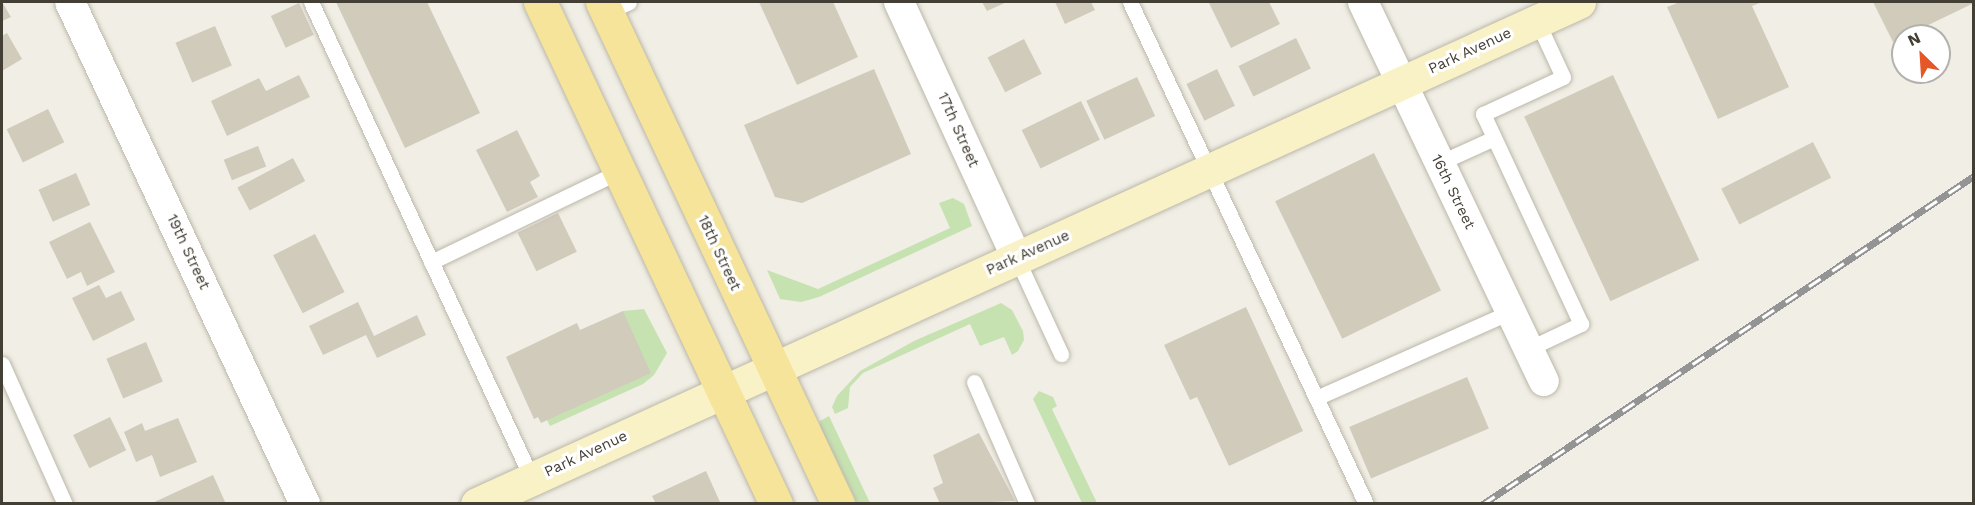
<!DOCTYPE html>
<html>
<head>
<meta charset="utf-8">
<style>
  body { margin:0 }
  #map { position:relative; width:1975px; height:505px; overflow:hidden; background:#f1eee5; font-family:"Work Sans",sans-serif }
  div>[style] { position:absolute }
  .green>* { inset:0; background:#c7e2b1 }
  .building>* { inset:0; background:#d1cbbc; transform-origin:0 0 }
  .roads { filter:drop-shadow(0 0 2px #bbb7a9) drop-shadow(0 0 2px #bbb7a9) }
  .lane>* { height:15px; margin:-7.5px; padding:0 7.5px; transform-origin:7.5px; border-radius:7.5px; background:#fff }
  .street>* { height:30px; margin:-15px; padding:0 15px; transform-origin:15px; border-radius:15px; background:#fff }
  .secondary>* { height:33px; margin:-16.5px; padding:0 16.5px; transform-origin:16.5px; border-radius:16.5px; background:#f9f2c7 }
  .primary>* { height:33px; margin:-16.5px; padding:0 16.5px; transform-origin:16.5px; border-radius:16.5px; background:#f5e49a }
  .rail>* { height:7px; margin-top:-3.5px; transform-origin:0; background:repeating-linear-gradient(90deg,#fff 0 14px,#949494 0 28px); box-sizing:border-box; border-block:2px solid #949494 }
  span { translate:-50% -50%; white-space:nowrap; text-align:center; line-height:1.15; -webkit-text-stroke:6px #fff; paint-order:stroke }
  .street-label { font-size:15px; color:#433f35 }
  .frame { position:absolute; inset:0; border:3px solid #433f35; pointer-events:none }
  .north { position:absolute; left:1891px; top:24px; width:60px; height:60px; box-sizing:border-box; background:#fff; border:2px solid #b4b2ae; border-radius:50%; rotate:335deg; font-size:16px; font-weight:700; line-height:24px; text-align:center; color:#433f35 }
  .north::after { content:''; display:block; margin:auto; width:21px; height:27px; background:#e65727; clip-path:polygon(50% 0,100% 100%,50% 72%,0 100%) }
</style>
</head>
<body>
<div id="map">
  <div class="green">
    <i style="clip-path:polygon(953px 198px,964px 204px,972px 226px,819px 297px,801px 302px,780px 299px,767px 270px,818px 289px,950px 228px,939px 203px)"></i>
    <i style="clip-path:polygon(1001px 303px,1012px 310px,1023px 331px,1024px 340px,1018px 351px,1012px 355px,1004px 337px,980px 346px,970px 324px,863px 373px,850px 387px,848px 408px,835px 414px,832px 407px,837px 396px,860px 371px,914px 341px)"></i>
    <i style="clip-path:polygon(644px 309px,667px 353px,654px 375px,643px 384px,550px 426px,547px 420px,623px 311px)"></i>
    <i style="clip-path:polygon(1039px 391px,1053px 397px,1057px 406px,1052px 409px,1097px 503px,1082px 503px,1033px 399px)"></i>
    <i style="clip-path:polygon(829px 416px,870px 503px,857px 503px,820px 426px,820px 421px)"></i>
  </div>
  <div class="building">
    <i style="clip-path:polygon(2px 2px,11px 17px,2px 21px)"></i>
    <i style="clip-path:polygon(336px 2px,427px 2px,480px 113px,405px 148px)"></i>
    <i style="clip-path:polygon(759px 2px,833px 2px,858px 57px,797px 85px)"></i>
    <i style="clip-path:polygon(982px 2px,1007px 2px,987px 11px)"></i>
    <i style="clip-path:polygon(1055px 2px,1091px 2px,1095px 10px,1065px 24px)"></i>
    <i style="clip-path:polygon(1269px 2px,1280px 24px,1231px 48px,1209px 3px)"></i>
    <i style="clip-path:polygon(1680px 2px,1762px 2px,1752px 6px,1789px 87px,1718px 119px,1667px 7px)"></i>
    <i style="clip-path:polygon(1873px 2px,1974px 2px,1974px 3px,1893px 42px)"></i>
    <i style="left:299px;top:3px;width:35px;height:31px;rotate:65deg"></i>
    <i style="left:215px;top:26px;width:43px;height:43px;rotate:67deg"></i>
    <i style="clip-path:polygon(7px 33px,22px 59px,2px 71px,2px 36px)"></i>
    <i style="left:1296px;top:38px;width:34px;height:64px;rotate:64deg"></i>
    <i style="left:1024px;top:39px;width:39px;height:41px;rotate:63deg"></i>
    <i style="clip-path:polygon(874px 69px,911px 154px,802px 203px,775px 197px,744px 125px)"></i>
    <i style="left:1217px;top:69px;width:41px;height:34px;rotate:64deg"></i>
    <i style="clip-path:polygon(299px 75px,310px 97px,227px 136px,211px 101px,259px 78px,266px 91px)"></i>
    <i style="left:1613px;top:75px;width:204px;height:98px;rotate:65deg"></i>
    <i style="left:1137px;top:77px;width:43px;height:56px;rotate:65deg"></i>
    <i style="left:1081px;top:101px;width:43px;height:66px;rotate:64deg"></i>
    <i style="left:48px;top:109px;width:37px;height:46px;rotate:64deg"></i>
    <i style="clip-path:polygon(517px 130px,540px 176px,530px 182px,538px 197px,507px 212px,476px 150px)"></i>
    <i style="left:1813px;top:142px;width:40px;height:103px;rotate:63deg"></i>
    <i style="left:258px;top:146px;width:22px;height:37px;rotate:68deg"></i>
    <i style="left:1374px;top:153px;width:153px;height:110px;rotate:64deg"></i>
    <i style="left:293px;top:158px;width:26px;height:63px;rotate:62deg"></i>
    <i style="left:76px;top:173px;width:35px;height:41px;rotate:66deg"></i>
    <i style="left:558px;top:213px;width:43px;height:45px;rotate:64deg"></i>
    <i style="clip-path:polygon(90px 222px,115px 272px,87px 286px,81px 272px,67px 279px,49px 242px)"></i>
    <i style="left:315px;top:234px;width:65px;height:47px;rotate:63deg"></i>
    <i style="clip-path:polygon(99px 285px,106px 298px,121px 291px,135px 320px,93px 341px,72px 298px)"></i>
    <i style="clip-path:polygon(358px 302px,374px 336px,417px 315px,426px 335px,377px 358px,366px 335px,323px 355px,309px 326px)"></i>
    <i style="clip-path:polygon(1246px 307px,1303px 431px,1229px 466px,1197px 397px,1190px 400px,1164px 345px)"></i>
    <i style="clip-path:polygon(623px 311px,651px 373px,541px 423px,538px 417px,534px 419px,506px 357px,577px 323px,580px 330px)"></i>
    <i style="left:146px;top:342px;width:43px;height:43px;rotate:67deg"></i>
    <i style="left:1467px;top:377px;width:56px;height:128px;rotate:67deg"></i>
    <i style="left:110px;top:417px;width:37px;height:41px;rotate:64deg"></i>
    <i style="clip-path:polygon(178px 418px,197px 462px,160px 477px,152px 455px,136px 462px,124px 432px,142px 423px,145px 431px)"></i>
    <i style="clip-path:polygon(979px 433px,1015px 501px,940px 504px,933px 488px,943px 483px,933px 455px)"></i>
    <i style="clip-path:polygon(706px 471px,720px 502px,656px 504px,652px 496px)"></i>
    <i style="clip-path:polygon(213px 475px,226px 504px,150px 504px)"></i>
  </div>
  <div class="roads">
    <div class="lane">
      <i style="left:311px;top:2px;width:526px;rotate:65.14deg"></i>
      <i style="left:1130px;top:2px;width:555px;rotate:64.82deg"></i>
      <i style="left:607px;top:12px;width:24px;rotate:-24deg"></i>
      <i style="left:1439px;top:163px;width:60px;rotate:-24.4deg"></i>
      <i style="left:1017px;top:259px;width:105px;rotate:65.1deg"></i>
      <i style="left:431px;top:262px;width:210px;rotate:-25.7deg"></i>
      <i style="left:1528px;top:349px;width:59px;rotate:-25.3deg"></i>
      <i style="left:1581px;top:324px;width:232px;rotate:-115deg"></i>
      <i style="left:1483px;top:114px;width:88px;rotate:-24.8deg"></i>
      <i style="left:1563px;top:77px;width:62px;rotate:-114.9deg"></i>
      <i style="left:2px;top:364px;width:154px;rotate:65.8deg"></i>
      <i style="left:974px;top:382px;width:133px;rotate:66.5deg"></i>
      <i style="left:1316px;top:398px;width:212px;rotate:-23.9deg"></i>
    </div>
    <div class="street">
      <i style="left:70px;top:2px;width:554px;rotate:64.91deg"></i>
      <i style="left:899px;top:2px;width:283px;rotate:65.3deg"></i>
      <i style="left:1363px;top:2px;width:420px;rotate:64.5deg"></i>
    </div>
    <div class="secondary">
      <i style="left:477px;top:504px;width:1211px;rotate:-24.49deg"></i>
    </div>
    <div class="primary">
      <i style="left:540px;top:2px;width:555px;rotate:64.82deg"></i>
      <i style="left:602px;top:2px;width:555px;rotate:64.82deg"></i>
    </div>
  </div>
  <div class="rail">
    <i style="left:1483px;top:504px;width:590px;rotate:-33.74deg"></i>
  </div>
  <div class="street-label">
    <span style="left:1470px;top:51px;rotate:-25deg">Park Avenue</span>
    <span style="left:958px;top:130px;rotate:66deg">17th Street</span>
    <span style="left:1453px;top:192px;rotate:64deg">16th Street</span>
    <span style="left:188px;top:252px;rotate:65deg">19th Street</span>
    <span style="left:719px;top:253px;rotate:65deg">18th Street</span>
    <span style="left:1028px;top:253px;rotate:-24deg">Park Avenue</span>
    <span style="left:586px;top:454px;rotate:-25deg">Park Avenue</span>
  </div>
  <div class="frame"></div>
  <div class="north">N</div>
</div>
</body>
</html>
